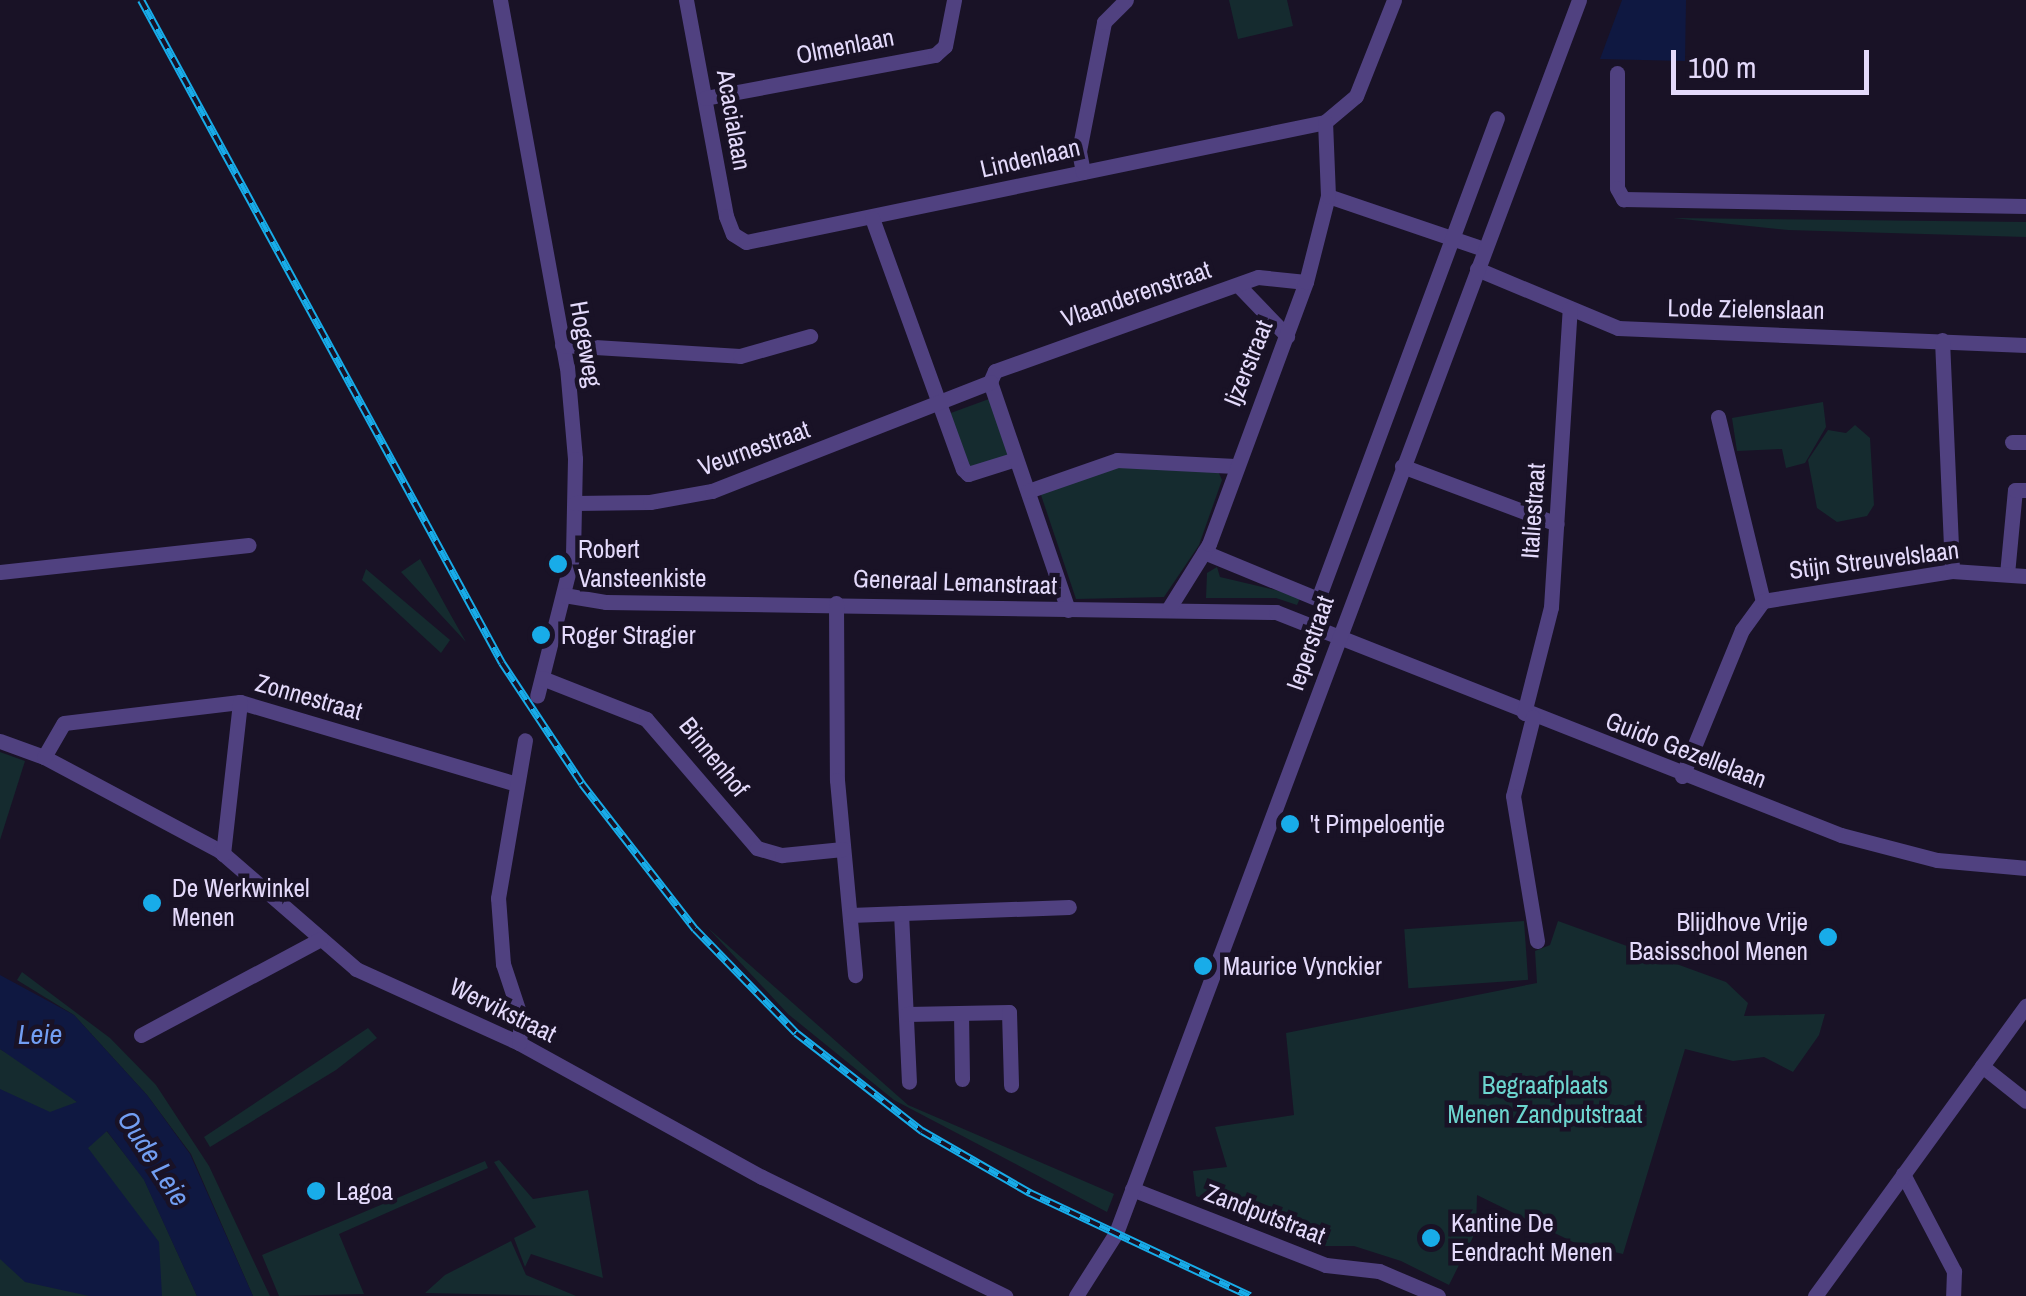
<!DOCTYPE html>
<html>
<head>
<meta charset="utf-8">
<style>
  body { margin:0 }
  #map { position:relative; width:2026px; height:1296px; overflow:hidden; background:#191226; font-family:"Archivo Narrow",sans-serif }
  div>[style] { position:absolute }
  .green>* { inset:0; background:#152b2f; transform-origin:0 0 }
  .water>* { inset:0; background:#0f1841 }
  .minor>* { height:15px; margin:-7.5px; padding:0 7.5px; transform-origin:7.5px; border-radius:7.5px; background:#504180 }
  .rail>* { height:8px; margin-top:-4px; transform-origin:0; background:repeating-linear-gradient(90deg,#191226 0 11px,#18ace9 0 22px); box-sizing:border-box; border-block:2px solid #18ace9 }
  .dots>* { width:28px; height:28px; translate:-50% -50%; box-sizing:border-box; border:5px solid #191226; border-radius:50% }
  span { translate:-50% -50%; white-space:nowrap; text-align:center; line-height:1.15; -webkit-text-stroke:9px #191226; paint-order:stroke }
  .street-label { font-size:25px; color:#e4dafb }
  .poi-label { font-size:25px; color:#e4dafb }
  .left { translate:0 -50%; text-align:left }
  .right { translate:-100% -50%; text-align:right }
  .park-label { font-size:25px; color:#6cd5cf }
  .water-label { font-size:28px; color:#729ef2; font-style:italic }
  .scale { position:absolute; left:1671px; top:50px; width:198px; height:45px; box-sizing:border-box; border:5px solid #e4dafb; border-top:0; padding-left:12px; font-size:30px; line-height:35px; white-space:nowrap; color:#e4dafb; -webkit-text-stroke:8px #191226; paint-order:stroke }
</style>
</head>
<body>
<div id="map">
  <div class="green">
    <i style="clip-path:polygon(1229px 0,1287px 0,1293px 26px,1238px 39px)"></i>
    <i style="clip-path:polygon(1673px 218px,2026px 222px,2026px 237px,1788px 230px)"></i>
    <i style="left:989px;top:399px;width:59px;height:45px;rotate:70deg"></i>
    <i style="clip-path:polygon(1823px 402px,1826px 427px,1805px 463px,1786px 468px,1782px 449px,1737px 451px,1732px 418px)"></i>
    <i style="clip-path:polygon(1855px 425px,1870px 438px,1874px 505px,1867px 516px,1837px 522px,1817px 508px,1808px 460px,1828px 430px,1846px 433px)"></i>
    <i style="clip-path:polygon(1126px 464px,1218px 471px,1222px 480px,1199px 545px,1164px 597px,1076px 599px,1040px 492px)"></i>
    <i style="clip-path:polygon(420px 559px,449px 612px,466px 642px,401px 572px)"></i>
    <i style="clip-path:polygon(1217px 567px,1220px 577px,1301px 596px,1297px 605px,1276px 598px,1206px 598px,1207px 573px)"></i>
    <i style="clip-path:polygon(366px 569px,450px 640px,441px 653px,362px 580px)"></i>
    <i style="clip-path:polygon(0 752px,25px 761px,0 840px)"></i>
    <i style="left:1524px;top:921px;width:59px;height:120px;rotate:86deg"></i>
    <i style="clip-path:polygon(1558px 921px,1726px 982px,1748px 1003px,1744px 1016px,1825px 1014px,1819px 1035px,1793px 1072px,1764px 1057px,1733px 1061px,1685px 1049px,1623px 1254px,1573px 1242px,1477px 1195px,1476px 1231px,1449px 1285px,1401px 1261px,1354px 1246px,1323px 1246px,1196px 1196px,1193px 1171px,1227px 1167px,1215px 1127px,1294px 1115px,1286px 1033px,1537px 983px,1535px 951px,1550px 945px)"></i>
    <i style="clip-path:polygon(708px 928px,908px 1105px,1114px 1194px,1107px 1212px,894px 1100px,788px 1014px)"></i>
    <i style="clip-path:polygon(22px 972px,110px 1038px,156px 1085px,209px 1166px,270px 1296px,253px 1296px,191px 1154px,147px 1095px,74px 1015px,17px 980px)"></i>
    <i style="clip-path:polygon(368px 1028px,377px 1038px,336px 1070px,210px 1147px,204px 1137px)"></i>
    <i style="clip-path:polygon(0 1049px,48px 1077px,98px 1120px,144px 1179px,197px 1296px,0 1296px)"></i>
    <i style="clip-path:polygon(499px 1160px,533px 1199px,588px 1190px,603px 1278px,531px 1254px,525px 1267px,514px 1238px,536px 1227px,494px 1162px)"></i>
    <i style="clip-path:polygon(485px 1161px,488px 1168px,339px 1234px,364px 1294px,279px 1296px,262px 1255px)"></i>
    <i style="clip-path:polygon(511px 1241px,526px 1275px,576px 1296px,425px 1293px,445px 1275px)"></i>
  </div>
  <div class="water">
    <i style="clip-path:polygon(1622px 0,1686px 0,1685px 61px,1600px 59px)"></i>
    <i style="clip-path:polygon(0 975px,74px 1015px,147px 1095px,190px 1154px,253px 1296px,197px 1296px,144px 1180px,107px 1131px,88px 1148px,159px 1242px,162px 1296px,89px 1296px,25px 1282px,0 1259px,0 1089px,50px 1112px,77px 1102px,0 1049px)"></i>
  </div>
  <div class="minor">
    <i style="left:500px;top:0;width:373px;rotate:79.7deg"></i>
    <i style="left:567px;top:367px;width:92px;rotate:85deg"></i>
    <i style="left:575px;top:459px;width:95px;rotate:91.2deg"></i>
    <i style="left:573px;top:554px;width:146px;rotate:104.2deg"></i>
    <i style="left:686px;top:0;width:220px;rotate:79.5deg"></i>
    <i style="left:726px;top:216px;width:19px;rotate:69deg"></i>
    <i style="left:733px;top:234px;width:15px;rotate:32deg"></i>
    <i style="left:746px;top:242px;width:591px;rotate:-11.71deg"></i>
    <i style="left:1617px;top:73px;width:115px;rotate:90deg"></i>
    <i style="left:1617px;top:188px;width:13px;rotate:61deg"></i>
    <i style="left:1623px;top:199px;width:403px;rotate:1deg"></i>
    <i style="left:705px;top:98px;width:234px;rotate:-10.6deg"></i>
    <i style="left:935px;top:55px;width:13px;rotate:-42deg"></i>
    <i style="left:945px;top:46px;width:47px;rotate:-78.9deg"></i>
    <i style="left:1325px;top:122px;width:40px;rotate:-40deg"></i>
    <i style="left:1356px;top:96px;width:103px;rotate:-68.4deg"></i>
    <i style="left:1083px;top:172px;width:21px;rotate:-101deg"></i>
    <i style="left:1079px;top:151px;width:131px;rotate:-79deg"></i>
    <i style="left:1104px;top:22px;width:31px;rotate:-45deg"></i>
    <i style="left:1328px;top:196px;width:165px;rotate:18.8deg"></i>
    <i style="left:872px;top:218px;width:267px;rotate:70.1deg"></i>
    <i style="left:963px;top:469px;width:7px;rotate:45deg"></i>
    <i style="left:968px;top:474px;width:50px;rotate:-17.4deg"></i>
    <i style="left:1477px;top:269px;width:153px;rotate:22.7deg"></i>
    <i style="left:1618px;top:328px;width:408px;rotate:2.4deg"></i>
    <i style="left:1238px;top:285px;width:71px;rotate:46.1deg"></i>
    <i style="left:1942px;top:340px;width:231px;rotate:87.5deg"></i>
    <i style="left:562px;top:345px;width:178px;rotate:3.5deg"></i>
    <i style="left:740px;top:356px;width:73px;rotate:-15.9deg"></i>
    <i style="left:990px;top:382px;width:12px;rotate:-66deg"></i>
    <i style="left:995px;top:371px;width:279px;rotate:-19.7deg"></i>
    <i style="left:1258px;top:277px;width:48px;rotate:5.9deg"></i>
    <i style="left:990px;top:382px;width:241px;rotate:71.1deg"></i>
    <i style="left:1718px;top:417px;width:189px;rotate:76.3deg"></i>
    <i style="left:2012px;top:442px;width:14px"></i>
    <i style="left:1402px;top:466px;width:165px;rotate:20.5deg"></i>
    <i style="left:1028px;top:491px;width:94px;rotate:-19.2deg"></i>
    <i style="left:1117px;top:460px;width:118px;rotate:2.9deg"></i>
    <i style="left:575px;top:503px;width:75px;rotate:-0.8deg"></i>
    <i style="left:650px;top:502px;width:63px;rotate:-10.1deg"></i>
    <i style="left:712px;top:491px;width:299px;rotate:-21.4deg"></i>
    <i style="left:1204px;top:552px;width:123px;rotate:22.4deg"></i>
    <i style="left:1318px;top:599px;width:513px;rotate:-69.59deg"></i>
    <i style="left:0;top:572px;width:250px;rotate:-6.2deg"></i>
    <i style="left:2007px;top:574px;width:84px;rotate:-84.6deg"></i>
    <i style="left:2015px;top:490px;width:11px"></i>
    <i style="left:564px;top:595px;width:43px;rotate:9.5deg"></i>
    <i style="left:606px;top:602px;width:670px;rotate:0.86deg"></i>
    <i style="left:1276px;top:612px;width:607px;rotate:21.54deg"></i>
    <i style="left:1841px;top:835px;width:99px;rotate:14.6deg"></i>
    <i style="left:1937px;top:860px;width:89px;rotate:5.1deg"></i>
    <i style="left:836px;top:603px;width:177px;rotate:89.7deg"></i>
    <i style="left:837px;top:780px;width:196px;rotate:84.7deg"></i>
    <i style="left:1169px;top:608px;width:75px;rotate:-58deg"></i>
    <i style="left:1209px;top:544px;width:279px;rotate:-69.7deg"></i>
    <i style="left:1306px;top:282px;width:89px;rotate:-75.7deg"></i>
    <i style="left:1328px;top:196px;width:74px;rotate:-92.3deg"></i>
    <i style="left:542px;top:678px;width:112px;rotate:21.5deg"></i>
    <i style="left:646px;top:719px;width:170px;rotate:49.3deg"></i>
    <i style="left:757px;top:848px;width:26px;rotate:16deg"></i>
    <i style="left:782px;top:855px;width:61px;rotate:-5.6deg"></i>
    <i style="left:1524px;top:713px;width:109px;rotate:-75.7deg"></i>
    <i style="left:1551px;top:607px;width:299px;rotate:-86.4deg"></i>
    <i style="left:1533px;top:717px;width:81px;rotate:104.2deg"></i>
    <i style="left:1513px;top:796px;width:147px;rotate:80.6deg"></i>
    <i style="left:0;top:741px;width:47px;rotate:20deg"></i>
    <i style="left:44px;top:757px;width:200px;rotate:28.1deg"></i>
    <i style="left:220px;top:851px;width:180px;rotate:40.9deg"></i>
    <i style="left:356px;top:969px;width:179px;rotate:24.4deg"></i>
    <i style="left:519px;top:1043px;width:277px;rotate:28.9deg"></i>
    <i style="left:762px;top:1177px;width:271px;rotate:26.1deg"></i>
    <i style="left:44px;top:757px;width:39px;rotate:-60deg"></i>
    <i style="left:64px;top:723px;width:177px;rotate:-6.8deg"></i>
    <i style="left:240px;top:702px;width:288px;rotate:16.5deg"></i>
    <i style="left:1682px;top:776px;width:158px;rotate:-67.7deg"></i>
    <i style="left:1742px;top:630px;width:36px;rotate:-54deg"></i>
    <i style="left:1763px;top:601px;width:191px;rotate:-9deg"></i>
    <i style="left:1952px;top:571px;width:74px;rotate:3.9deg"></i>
    <i style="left:223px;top:854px;width:153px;rotate:-83.6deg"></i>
    <i style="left:901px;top:913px;width:169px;rotate:87.3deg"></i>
    <i style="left:850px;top:915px;width:219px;rotate:-2.1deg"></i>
    <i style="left:961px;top:1013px;width:66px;rotate:89.1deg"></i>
    <i style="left:907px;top:1014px;width:102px;rotate:-1.1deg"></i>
    <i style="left:1009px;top:1012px;width:73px;rotate:88.4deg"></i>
    <i style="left:141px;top:1035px;width:204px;rotate:-28.1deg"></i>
    <i style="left:519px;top:1043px;width:25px;rotate:-85deg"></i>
    <i style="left:521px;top:1018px;width:57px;rotate:-108.4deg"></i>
    <i style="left:503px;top:964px;width:66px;rotate:-94.3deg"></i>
    <i style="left:498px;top:898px;width:160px;rotate:-80.3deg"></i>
    <i style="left:1982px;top:1066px;width:56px;rotate:38.5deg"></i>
    <i style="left:1903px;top:1174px;width:110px;rotate:62.3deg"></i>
    <i style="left:1954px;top:1271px;width:25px;rotate:92deg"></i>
    <i style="left:1132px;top:1189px;width:208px;rotate:21.4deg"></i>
    <i style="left:1326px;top:1265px;width:53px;rotate:6.5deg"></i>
    <i style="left:1379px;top:1271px;width:64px;rotate:23deg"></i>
    <i style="left:1076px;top:1296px;width:75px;rotate:-57.6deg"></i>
    <i style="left:1116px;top:1233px;width:1317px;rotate:-69.42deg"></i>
    <i style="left:1815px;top:1296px;width:359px;rotate:-54deg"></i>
  </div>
  <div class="rail">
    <i style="left:141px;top:0;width:755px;rotate:61.43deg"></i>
    <i style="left:502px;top:663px;width:145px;rotate:56.5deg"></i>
    <i style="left:582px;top:784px;width:184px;rotate:52.1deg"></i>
    <i style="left:695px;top:929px;width:145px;rotate:45.8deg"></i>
    <i style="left:796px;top:1033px;width:160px;rotate:37.9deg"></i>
    <i style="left:922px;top:1131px;width:125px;rotate:29.9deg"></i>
    <i style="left:1030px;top:1193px;width:243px;rotate:25.1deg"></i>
  </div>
  <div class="dots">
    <i style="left:558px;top:564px;background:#18ace9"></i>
    <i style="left:541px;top:635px;background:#18ace9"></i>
    <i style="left:1290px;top:824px;background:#18ace9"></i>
    <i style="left:152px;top:903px;background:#18ace9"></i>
    <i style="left:1828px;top:937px;background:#18ace9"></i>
    <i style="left:1203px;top:966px;background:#18ace9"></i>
    <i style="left:316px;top:1191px;background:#18ace9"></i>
    <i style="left:1431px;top:1238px;background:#18ace9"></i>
  </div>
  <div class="street-label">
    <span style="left:845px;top:46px;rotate:-11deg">Olmenlaan</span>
    <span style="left:734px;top:120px;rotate:80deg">Acacialaan</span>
    <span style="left:1030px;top:158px;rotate:-13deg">Lindenlaan</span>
    <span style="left:1136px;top:294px;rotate:-19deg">Vlaanderenstraat</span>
    <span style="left:1746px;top:309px;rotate:1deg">Lode Zielenslaan</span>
    <span style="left:586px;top:344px;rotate:80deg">Hogeweg</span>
    <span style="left:1248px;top:363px;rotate:-68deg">Ijzerstraat</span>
    <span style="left:754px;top:448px;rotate:-20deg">Veurnestraat</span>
    <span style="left:1533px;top:511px;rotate:-86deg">Italiestraat</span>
    <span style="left:1874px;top:560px;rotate:-7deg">Stijn Streuvelslaan</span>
    <span style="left:955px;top:582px;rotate:2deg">Generaal Lemanstraat</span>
    <span style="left:1310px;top:643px;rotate:-71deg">Ieperstraat</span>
    <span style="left:309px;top:697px;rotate:16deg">Zonnestraat</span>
    <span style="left:1686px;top:750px;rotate:21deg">Guido Gezellelaan</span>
    <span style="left:714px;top:757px;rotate:51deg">Binnenhof</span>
    <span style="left:503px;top:1010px;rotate:26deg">Wervikstraat</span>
    <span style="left:1265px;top:1214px;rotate:21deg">Zandputstraat</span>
  </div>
  <div class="poi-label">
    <span class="left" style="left:578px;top:564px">Robert<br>Vansteenkiste</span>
    <span class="left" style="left:561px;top:635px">Roger Stragier</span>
    <span class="left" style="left:1310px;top:824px">'t Pimpeloentje</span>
    <span class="left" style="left:172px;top:903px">De Werkwinkel<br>Menen</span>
    <span class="right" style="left:1808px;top:937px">Blijdhove Vrije<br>Basisschool Menen</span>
    <span class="left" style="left:1223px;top:966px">Maurice Vynckier</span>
    <span class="left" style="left:336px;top:1191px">Lagoa</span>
    <span class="left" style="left:1451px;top:1238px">Kantine De<br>Eendracht Menen</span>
  </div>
  <div class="park-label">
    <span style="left:1545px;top:1100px">Begraafplaats<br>Menen Zandputstraat</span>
  </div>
  <div class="water-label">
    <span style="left:40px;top:1034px">Leie</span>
    <span style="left:154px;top:1158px;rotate:57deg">Oude Leie</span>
  </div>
  <div class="scale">100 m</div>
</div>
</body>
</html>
